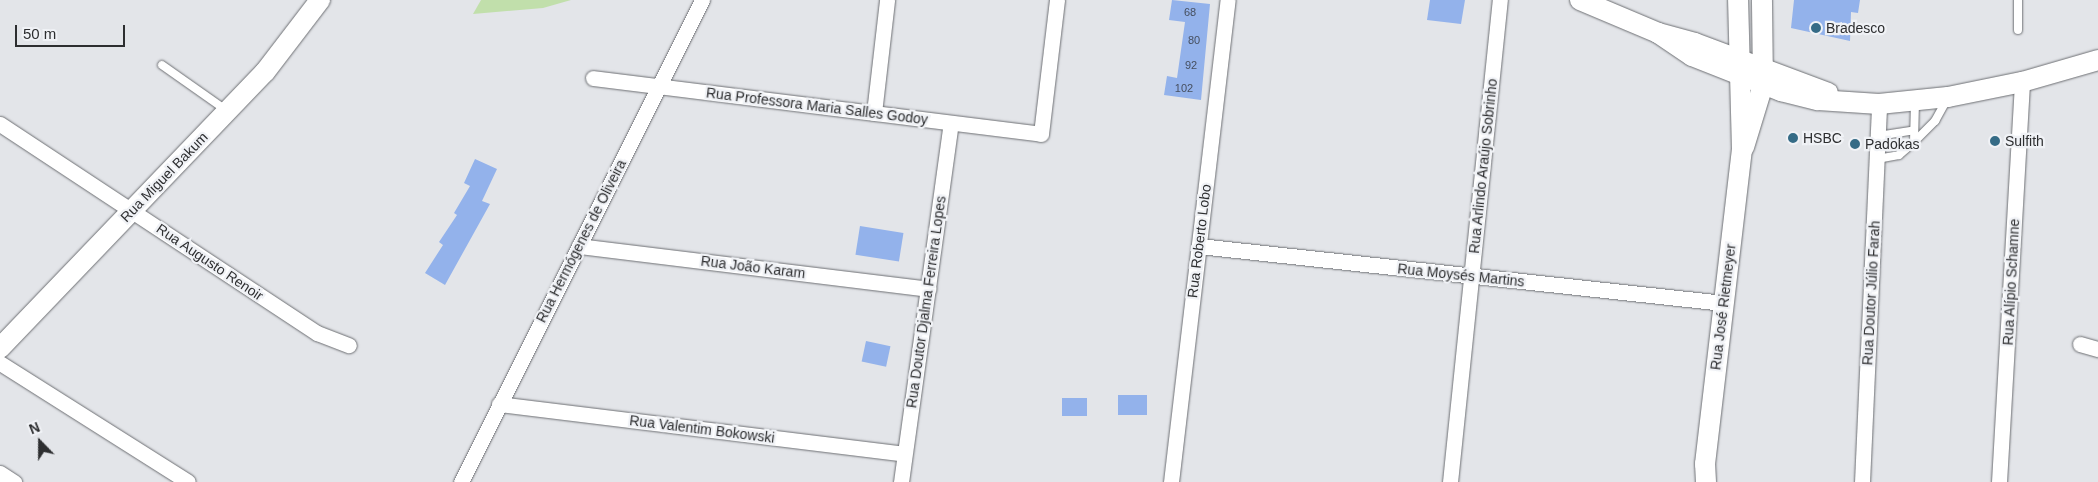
<!DOCTYPE html>
<html>
<head>
<meta charset="utf-8">
<style>
  body { margin:0 }
  #map { position:relative; width:2098px; height:482px; overflow:hidden; background:#e3e5e9; font-family:Helvetica,sans-serif }
  div>[style] { position:absolute }
  .green>* { inset:0; background:#c1dfab }
  .building>* { inset:0; background:#93b2eb; transform-origin:0 0 }
  .roads { filter:drop-shadow(0 0 1px #6d6f73) drop-shadow(0 0 1px #6d6f73) }
  .lane>* { height:8px; margin:-4px; padding:0 4px; transform-origin:4px; border-radius:4px; background:#fff }
  .street>* { height:15px; margin:-7.5px; padding:0 7.5px; transform-origin:7.5px; border-radius:7.5px; background:#fff }
  .secondary>* { height:20px; margin:-10px; padding:0 10px; transform-origin:10px; border-radius:10px; background:#fff }
  .dots>* { width:14px; height:14px; translate:-50% -50%; box-sizing:border-box; border:2px solid #f0f2f6; border-radius:50% }
  span { translate:-50% -50%; white-space:nowrap; text-align:center; line-height:1.15; -webkit-text-stroke:4.5px #f0f2f6; paint-order:stroke }
  .number-label { font-size:11px; color:#464f5f }
  .number-label span { -webkit-text-stroke-width:0 }
  .poi-label { font-size:14px; color:#2d2e30 }
  .left { translate:0 -50%; text-align:left }
  .street-label { font-size:14px; color:#2d2e30 }
  .north { position:absolute; left:15px; top:417px; width:50px; height:50px; -webkit-text-stroke:4px #f0f2f6; paint-order:stroke; rotate:338deg; font-size:14px; font-weight:700; line-height:20px; text-align:center; color:#2d2e30 }
  .north::after { content:''; display:block; margin:auto; width:18px; height:22px; background:#2d2e30; clip-path:polygon(50% 0,100% 100%,50% 72%,0 100%) }
  .scale { position:absolute; left:15px; top:25px; width:110px; height:22px; box-sizing:border-box; border:2px solid #2d2e30; border-top:0; padding-left:6px; font-size:15px; line-height:18px; white-space:nowrap; color:#2d2e30; -webkit-text-stroke:4px #f0f2f6; paint-order:stroke }
</style>
</head>
<body>
<div id="map">
  <div class="green">
    <i style="clip-path:polygon(481px 0,571px 0,543px 8px,473px 14px)"></i>
  </div>
  <div class="building">
    <i style="clip-path:polygon(1172px 0,1210px 4px,1201px 100px,1164px 95px,1167px 76px,1177px 78px,1185px 22px,1169px 20px)"></i>
    <i style="clip-path:polygon(1430px 0,1465px 0,1461px 24px,1427px 20px)"></i>
    <i style="clip-path:polygon(1794px 0,1860px 0,1858px 13px,1851px 12px,1850px 41px,1791px 28px)"></i>
    <i style="clip-path:polygon(475px 159px,497px 169px,482px 201px,490px 204px,445px 285px,425px 273px,443px 245px,439px 242px,457px 215px,454px 213px,470px 186px,464px 183px)"></i>
    <i style="left:860px;top:226px;width:44px;height:29px;rotate:9deg"></i>
    <i style="left:866px;top:341px;width:25px;height:21px;rotate:12deg"></i>
    <i style="left:1118px;top:395px;width:29px;height:20px"></i>
    <i style="left:1062px;top:398px;width:25px;height:18px"></i>
  </div>
  <div class="roads">
    <div class="lane">
      <i style="left:2018px;top:30px;width:30px;rotate:-90deg"></i>
      <i style="left:162px;top:65px;width:78px;rotate:35.1deg"></i>
      <i style="left:1878px;top:136px;width:36px;rotate:-9deg"></i>
      <i style="left:1914px;top:142px;width:30px;rotate:-45deg"></i>
      <i style="left:1935px;top:121px;width:23px;rotate:-61deg"></i>
      <i style="left:1877px;top:159px;width:22px;rotate:-10deg"></i>
      <i style="left:1899px;top:155px;width:20px;rotate:-41deg"></i>
      <i style="left:1914px;top:142px;width:41px;rotate:-88.6deg"></i>
    </div>
    <div class="street">
      <i style="left:593px;top:78px;width:451px;rotate:7.1deg"></i>
      <i style="left:1041px;top:134px;width:135px;rotate:-83.2deg"></i>
      <i style="left:874px;top:113px;width:114px;rotate:-83.4deg"></i>
      <i style="left:0;top:124px;width:380px;rotate:33.4deg"></i>
      <i style="left:317px;top:333px;width:34px;rotate:21deg"></i>
      <i style="left:579px;top:246px;width:352px;rotate:7deg"></i>
      <i style="left:1199px;top:246px;width:528px;rotate:6.2deg"></i>
      <i style="left:2080px;top:344px;width:19px;rotate:16deg"></i>
      <i style="left:0;top:363px;width:222px;rotate:32.3deg"></i>
      <i style="left:499px;top:404px;width:408px;rotate:7deg"></i>
      <i style="left:0;top:473px;width:17px;rotate:33deg"></i>
      <i style="left:461px;top:482px;width:539px;rotate:-63.43deg"></i>
      <i style="left:901px;top:482px;width:362px;rotate:-82.1deg"></i>
      <i style="left:1171px;top:482px;width:485px;rotate:-83.3deg"></i>
      <i style="left:1450px;top:482px;width:485px;rotate:-84.1deg"></i>
      <i style="left:1862px;top:482px;width:378px;rotate:-87.4deg"></i>
      <i style="left:1999px;top:482px;width:401px;rotate:-86.7deg"></i>
    </div>
    <div class="secondary">
      <i style="left:1580px;top:0;width:85px;rotate:22.9deg"></i>
      <i style="left:1658px;top:33px;width:38px;rotate:15deg"></i>
      <i style="left:1695px;top:43px;width:142px;rotate:20.6deg"></i>
      <i style="left:1658px;top:33px;width:41px;rotate:34.1deg"></i>
      <i style="left:1692px;top:56px;width:96px;rotate:21.5deg"></i>
      <i style="left:1781px;top:91px;width:38px;rotate:14deg"></i>
      <i style="left:1818px;top:100px;width:61px;rotate:3.8deg"></i>
      <i style="left:1879px;top:104px;width:69px;rotate:-5.8deg"></i>
      <i style="left:1948px;top:97px;width:76px;rotate:-11.5deg"></i>
      <i style="left:2022px;top:82px;width:79px;rotate:-16.1deg"></i>
      <i style="left:1744px;top:147px;width:65px;rotate:-73deg"></i>
      <i style="left:1763px;top:85px;width:85px;rotate:-90.7deg"></i>
      <i style="left:0;top:348px;width:383px;rotate:-46.2deg"></i>
      <i style="left:265px;top:72px;width:91px;rotate:-52.6deg"></i>
      <i style="left:1706px;top:482px;width:18px;rotate:-93deg"></i>
      <i style="left:1705px;top:464px;width:316px;rotate:-83.3deg"></i>
      <i style="left:1742px;top:150px;width:150px;rotate:-91.5deg"></i>
    </div>
  </div>
  <div class="dots">
    <i style="left:1816px;top:28px;background:#356b86"></i>
    <i style="left:1793px;top:138px;background:#356b86"></i>
    <i style="left:1995px;top:141px;background:#356b86"></i>
    <i style="left:1855px;top:144px;background:#356b86"></i>
  </div>
  <div class="number-label">
    <span style="left:1190px;top:12px">68</span>
    <span style="left:1194px;top:40px">80</span>
    <span style="left:1191px;top:65px">92</span>
    <span style="left:1184px;top:88px">102</span>
  </div>
  <div class="poi-label">
    <span class="left" style="left:1826px;top:28px">Bradesco</span>
    <span class="left" style="left:1803px;top:138px">HSBC</span>
    <span class="left" style="left:2005px;top:141px">Sulfith</span>
    <span class="left" style="left:1865px;top:144px">Padokas</span>
  </div>
  <div class="street-label">
    <span style="left:817px;top:106px;rotate:7deg">Rua Professora Maria Salles Godoy</span>
    <span style="left:1483px;top:166px;rotate:-84deg">Rua Arlindo Araújo Sobrinho</span>
    <span style="left:164px;top:177px;rotate:-46deg">Rua Miguel Bakum</span>
    <span style="left:581px;top:241px;rotate:-63deg">Rua Hermógenes de Oliveira</span>
    <span style="left:1199px;top:241px;rotate:-83deg">Rua Roberto Lobo</span>
    <span style="left:210px;top:262px;rotate:34deg">Rua Augusto Renoir</span>
    <span style="left:753px;top:267px;rotate:7deg">Rua João Karam</span>
    <span style="left:1461px;top:275px;rotate:6deg">Rua Moysés Martins</span>
    <span style="left:2011px;top:282px;rotate:-87deg">Rua Alípio Schamne</span>
    <span style="left:1871px;top:293px;rotate:-87deg">Rua Doutor Júlio Farah</span>
    <span style="left:926px;top:302px;rotate:-82deg">Rua Doutor Djalma Ferreira Lopes</span>
    <span style="left:1723px;top:307px;rotate:-83deg">Rua José Rietmeyer</span>
    <span style="left:702px;top:429px;rotate:7deg">Rua Valentim Bokowski</span>
  </div>
  <div class="north">N</div>
  <div class="scale">50 m</div>
</div>
</body>
</html>
